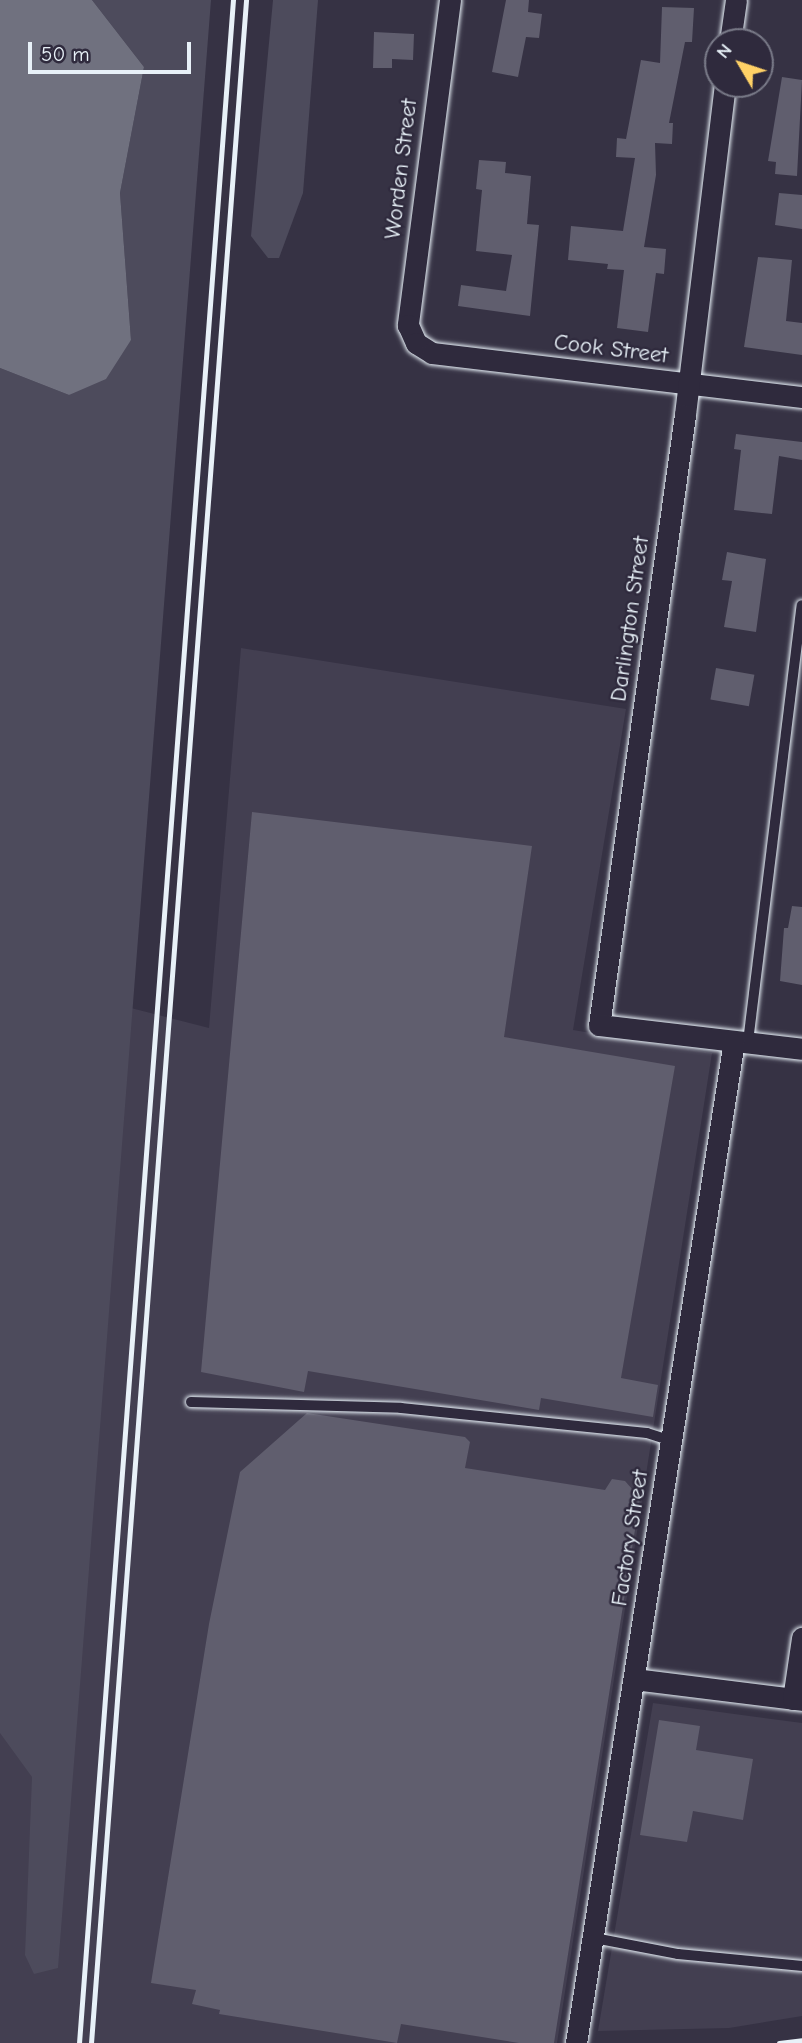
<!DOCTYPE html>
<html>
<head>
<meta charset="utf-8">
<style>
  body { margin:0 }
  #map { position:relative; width:802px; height:2043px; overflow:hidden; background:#363244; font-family:"Comic Neue",sans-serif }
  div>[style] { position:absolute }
  .built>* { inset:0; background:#433f51 }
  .green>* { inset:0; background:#4d4b5c }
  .water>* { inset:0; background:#70717f }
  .building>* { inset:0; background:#605e6e; transform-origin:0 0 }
  .roads { filter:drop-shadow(0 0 2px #e8f1f8) drop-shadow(0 0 2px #e8f1f8) }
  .service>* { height:10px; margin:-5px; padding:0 5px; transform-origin:5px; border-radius:5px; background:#2f2a3d }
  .minor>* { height:21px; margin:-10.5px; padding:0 10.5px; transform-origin:10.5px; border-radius:10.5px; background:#2f2a3d }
  .rail>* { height:5px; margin:-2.5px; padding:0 2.5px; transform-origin:2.5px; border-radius:2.5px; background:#e8f1f8 }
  span { translate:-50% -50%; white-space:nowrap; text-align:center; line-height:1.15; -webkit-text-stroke:5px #2f2a3d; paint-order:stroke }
  .street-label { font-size:23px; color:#e8f1f8 }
  .north { position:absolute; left:704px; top:28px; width:70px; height:70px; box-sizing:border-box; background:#2f2a3d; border:2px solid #797a88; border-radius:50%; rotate:309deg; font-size:19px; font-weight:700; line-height:28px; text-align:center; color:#e8f1f8 }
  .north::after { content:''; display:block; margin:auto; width:24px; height:32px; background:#ffd166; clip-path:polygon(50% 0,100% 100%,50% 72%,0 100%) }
  .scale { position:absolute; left:28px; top:42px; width:163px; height:32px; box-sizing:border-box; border:4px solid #e8f1f8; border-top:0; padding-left:9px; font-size:21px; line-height:24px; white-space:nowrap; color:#e8f1f8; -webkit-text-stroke:5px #2f2a3d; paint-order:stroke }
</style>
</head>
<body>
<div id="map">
  <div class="built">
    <i style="clip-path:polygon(241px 648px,626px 709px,573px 1030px,712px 1053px,557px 2043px,0 2043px,0 924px,127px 1007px,209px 1028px)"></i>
    <i style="clip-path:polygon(653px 1703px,802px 1723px,802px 2016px,729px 2028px,598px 2031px)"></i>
  </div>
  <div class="green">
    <i style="clip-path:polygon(92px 0,211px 0,58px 1968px,34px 1974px,25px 1955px,32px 1777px,0 1733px,0 368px,69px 395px,131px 340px,120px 193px,144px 67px)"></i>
    <i style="clip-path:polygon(273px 0,318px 0,303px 193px,279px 258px,268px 258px,251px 236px)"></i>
  </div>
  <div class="water">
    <i style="clip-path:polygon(0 0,92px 0,144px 67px,120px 193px,131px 340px,106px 379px,69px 395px,0 368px)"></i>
  </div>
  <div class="building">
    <i style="clip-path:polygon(506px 0,529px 0,528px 12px,542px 14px,539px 38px,526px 37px,518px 77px,492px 72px)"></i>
    <i style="clip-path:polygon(662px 7px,694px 8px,692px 42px,685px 42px,669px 123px,673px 123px,672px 144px,655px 143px,656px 175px,644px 247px,666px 249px,664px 274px,656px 273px,648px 332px,617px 328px,624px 270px,607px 269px,608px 264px,568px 260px,571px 226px,623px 231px,635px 158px,616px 157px,617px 138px,626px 139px,641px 60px,660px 63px)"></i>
    <i style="clip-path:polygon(374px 32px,414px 34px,413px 60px,392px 59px,392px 68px,373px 68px)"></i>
    <i style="clip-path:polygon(782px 77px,802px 80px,797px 176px,775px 174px,776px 162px,768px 161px)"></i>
    <i style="clip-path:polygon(479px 160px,506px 162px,505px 173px,531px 176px,527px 224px,539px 225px,530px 316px,458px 306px,461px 285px,506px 291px,512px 255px,476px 251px,482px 190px,476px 189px)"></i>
    <i style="clip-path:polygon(779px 193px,802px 195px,802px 229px,775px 225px)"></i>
    <i style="clip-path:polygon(758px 257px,792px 260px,786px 321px,802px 323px,802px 355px,744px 347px)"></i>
    <i style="clip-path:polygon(736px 434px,802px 442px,802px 460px,779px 456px,772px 514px,734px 510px,741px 450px,734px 449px)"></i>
    <i style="clip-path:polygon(727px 552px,766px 559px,756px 632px,724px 627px,732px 581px,722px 580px)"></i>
    <i style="left:716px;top:668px;width:39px;height:32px;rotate:10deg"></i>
    <i style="clip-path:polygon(252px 812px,532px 846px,504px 1037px,675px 1066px,621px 1378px,658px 1385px,653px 1417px,541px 1398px,539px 1410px,308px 1371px,304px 1392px,201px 1372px)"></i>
    <i style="clip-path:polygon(792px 906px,802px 907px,802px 985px,780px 981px,784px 928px,788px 928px)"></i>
    <i style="clip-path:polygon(307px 1413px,465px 1437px,470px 1442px,465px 1468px,605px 1490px,612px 1479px,625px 1481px,640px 1498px,554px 2043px,519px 2043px,401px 2024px,397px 2043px,219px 2014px,220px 2010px,192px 2004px,196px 1990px,151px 1983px,209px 1624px,240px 1472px)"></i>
    <i style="clip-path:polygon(659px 1720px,700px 1726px,696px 1750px,753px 1759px,743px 1820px,693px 1811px,687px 1842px,640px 1835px)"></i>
  </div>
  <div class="roads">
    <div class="service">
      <i style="left:748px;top:1042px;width:440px;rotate:-83deg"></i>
      <i style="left:191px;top:1402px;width:210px;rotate:1.6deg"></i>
      <i style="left:401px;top:1408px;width:247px;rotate:5.8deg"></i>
      <i style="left:647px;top:1433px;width:26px;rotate:18deg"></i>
      <i style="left:589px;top:1937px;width:91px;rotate:10.8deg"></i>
      <i style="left:678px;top:1954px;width:125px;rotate:5.5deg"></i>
    </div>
    <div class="minor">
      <i style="left:450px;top:0;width:328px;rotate:97.4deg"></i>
      <i style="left:408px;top:325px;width:20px;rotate:66deg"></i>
      <i style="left:416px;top:343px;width:19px;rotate:32deg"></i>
      <i style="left:432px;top:353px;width:373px;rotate:6.8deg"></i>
      <i style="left:730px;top:42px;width:42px;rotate:-81.9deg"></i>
      <i style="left:725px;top:84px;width:333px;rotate:96.9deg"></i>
      <i style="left:685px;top:415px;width:616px;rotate:98.02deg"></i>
      <i style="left:599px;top:1025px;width:204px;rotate:6.7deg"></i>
      <i style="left:634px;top:1679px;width:169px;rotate:7.1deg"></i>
      <i style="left:793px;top:1699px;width:62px;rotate:-81.6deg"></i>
      <i style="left:576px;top:2043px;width:1014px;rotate:-81.04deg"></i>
    </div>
  </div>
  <div class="rail">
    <i style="left:79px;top:2043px;width:2049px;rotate:-85.69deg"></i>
    <i style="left:91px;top:2043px;width:2049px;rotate:-85.66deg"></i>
    <i style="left:779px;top:2043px;width:23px;rotate:-7deg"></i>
  </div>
  <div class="street-label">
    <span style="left:401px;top:169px;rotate:-83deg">Worden Street</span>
    <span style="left:611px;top:349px;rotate:7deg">Cook Street</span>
    <span style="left:630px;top:619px;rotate:-82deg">Darlington Street</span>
    <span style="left:630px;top:1538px;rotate:-81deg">Factory Street</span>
  </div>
  <div class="north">N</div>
  <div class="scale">50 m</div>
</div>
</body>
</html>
